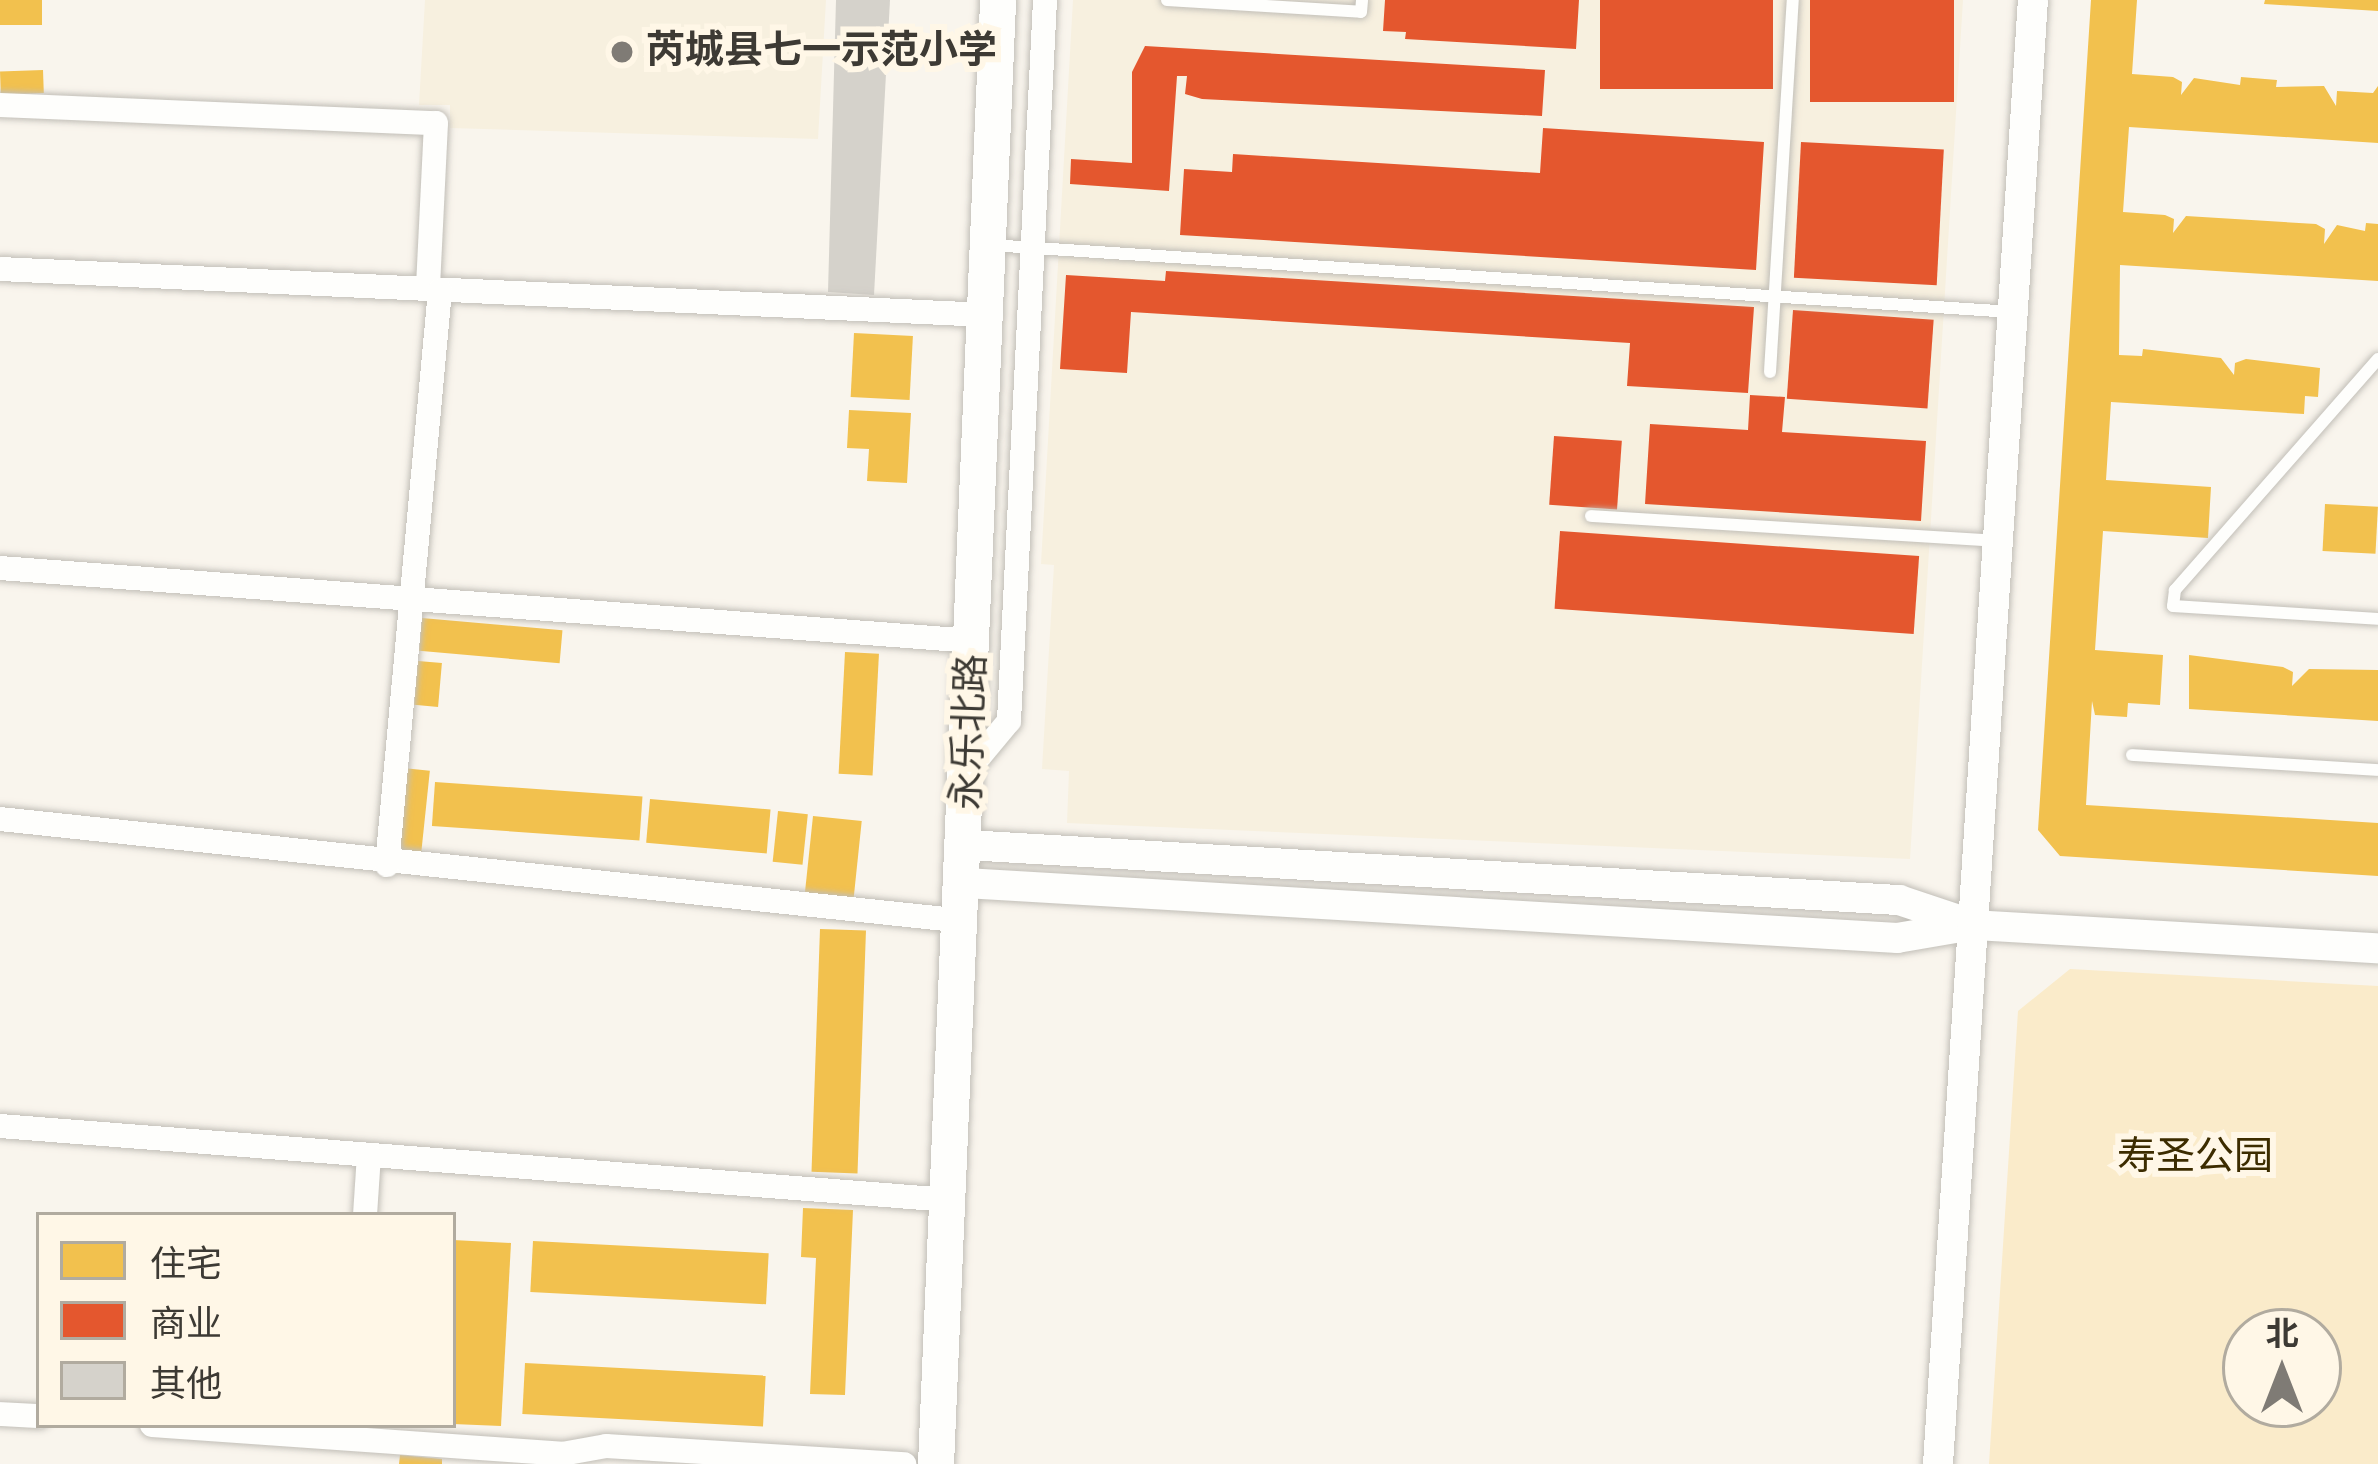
<!DOCTYPE html>
<html>
<head>
<meta charset="utf-8">
<style>
  body { margin:0 }
  #map { position:relative; width:2378px; height:1464px; overflow:hidden; background:#f9f5ed; font-family:"Sofia Sans Condensed","Noto Sans SC",sans-serif }
  div>[style] { position:absolute }
  .built>* { inset:0; background:#f7f0df }
  .green>* { inset:0; background:#faebca }
  .homes>* { inset:0; background:#f2c14e; transform-origin:0 0 }
  .shops>* { inset:0; background:#e4572e; transform-origin:0 0 }
  .building>* { inset:0; background:#d5d2cb }
  .roads { filter:drop-shadow(0 0 3px #c2bfb8) drop-shadow(0 0 3px #c2bfb8) }
  .service>* { height:12px; margin:-6px; padding:0 6px; transform-origin:6px; border-radius:6px; background:#fefefc }
  .minor>* { height:24px; margin:-12px; padding:0 12px; transform-origin:12px; border-radius:12px; background:#fefefc }
  .tertiary>* { height:30px; margin:-15px; padding:0 15px; transform-origin:15px; border-radius:15px; background:#fefefc }
  .secondary>* { height:36px; margin:-18px; padding:0 18px; transform-origin:18px; border-radius:18px; background:#fefefc }
  .dots>* { width:33px; height:33px; translate:-50% -50%; box-sizing:border-box; border:6px solid #fff7e7; border-radius:50% }
  span { translate:-50% -50%; white-space:nowrap; text-align:center; line-height:1.15; -webkit-text-stroke:12px #fff7e7; paint-order:stroke }
  .poi-label { font-size:39px; color:#3d3a34; font-weight:700 }
  .left { translate:0 -50%; text-align:left }
  .street-label { font-size:39px; color:#3d3a34 }
  .park-label { font-size:39px; color:#3c2c00 }
  .legend { position:absolute; left:36px; top:1212px; width:420px; height:216px; box-sizing:border-box; background:#fff7e7; border:3px solid #b1ab9f; margin:0; padding:15px 21px; list-style:none; font-size:36px; color:#3d3a34 }
  .legend li { display:flex; align-items:center; gap:24px; height:60px }
  .legend b { width:60px; border:3px solid #b1ab9f }
  .north { position:absolute; left:2222px; top:1308px; width:120px; height:120px; box-sizing:border-box; background:#fff7e7; border:3px solid #b1ab9f; border-radius:50%; rotate:0deg; font-size:33px; font-weight:700; line-height:48px; text-align:center; color:#3d3a34 }
  .north::after { content:''; display:block; margin:auto; width:42px; height:54px; background:#7f7b75; clip-path:polygon(50% 0,100% 100%,50% 72%,0 100%) }
</style>
</head>
<body>
<div id="map">
  <div class="built">
    <i style="clip-path:polygon(425px 0,826px 0,818px 139px,450px 128px,450px 105px,419px 105px)"></i>
    <i style="clip-path:polygon(1073px 0,1963px 0,1910px 859px,1067px 823px,1069px 771px,1042px 769px,1054px 565px,1041px 564px)"></i>
  </div>
  <div class="green">
    <i style="clip-path:polygon(evenodd,2070px 969px,2378px 986px,2378px 1464px,1989px 1464px,2018px 1011px,2070px 969px,2246px 1332px,2318px 1332px,2318px 1404px,2246px 1404px,2246px 1332px)"></i>
  </div>
  <div class="homes">
    <i style="left:0;top:0;width:42px;height:25px"></i>
    <i style="clip-path:polygon(2091px 0,2137px 0,2132px 74px,2173px 77px,2182px 82px,2181px 95px,2194px 78px,2240px 85px,2241px 77px,2277px 80px,2276px 87px,2324px 86px,2336px 106px,2337px 91px,2373px 93px,2378px 86px,2378px 143px,2129px 127px,2123px 212px,2165px 215px,2174px 219px,2173px 233px,2186px 216px,2316px 224px,2325px 229px,2324px 244px,2337px 225px,2365px 231px,2366px 223px,2378px 224px,2378px 281px,2120px 265px,2119px 355px,2142px 356px,2143px 349px,2221px 358px,2234px 375px,2235px 363px,2246px 359px,2320px 368px,2318px 397px,2305px 396px,2304px 414px,2111px 402px,2106px 480px,2211px 487px,2208px 538px,2103px 531px,2095px 650px,2163px 655px,2160px 705px,2128px 703px,2127px 717px,2095px 715px,2092px 701px,2086px 805px,2378px 823px,2378px 876px,2060px 856px,2038px 830px)"></i>
    <i style="clip-path:polygon(2265px 0,2378px 0,2378px 11px,2264px 4px)"></i>
    <i style="left:43px;top:70px;width:23px;height:43px;rotate:88deg"></i>
    <i style="left:854px;top:333px;width:59px;height:64px;rotate:3deg"></i>
    <i style="clip-path:polygon(849px 410px,911px 413px,907px 483px,867px 481px,869px 449px,847px 448px)"></i>
    <i style="left:2325px;top:504px;width:53px;height:47px;rotate:3deg"></i>
    <i style="left:422px;top:618px;width:141px;height:33px;rotate:5deg"></i>
    <i style="left:845px;top:652px;width:34px;height:122px;rotate:3deg"></i>
    <i style="clip-path:polygon(2189px 655px,2283px 667px,2293px 672px,2292px 686px,2309px 669px,2378px 670px,2378px 721px,2189px 709px)"></i>
    <i style="left:418px;top:661px;width:24px;height:44px;rotate:5deg"></i>
    <i style="left:403px;top:768px;width:27px;height:85px;rotate:6deg"></i>
    <i style="left:435px;top:782px;width:208px;height:44px;rotate:4deg"></i>
    <i style="left:650px;top:799px;width:121px;height:44px;rotate:5deg"></i>
    <i style="left:778px;top:811px;width:30px;height:51px;rotate:6deg"></i>
    <i style="left:813px;top:816px;width:49px;height:79px;rotate:6deg"></i>
    <i style="left:820px;top:929px;width:46px;height:243px;rotate:2deg"></i>
    <i style="clip-path:polygon(803px 1208px,853px 1210px,845px 1395px,810px 1394px,816px 1258px,801px 1257px)"></i>
    <i style="clip-path:polygon(453px 1240px,511px 1243px,501px 1426px,453px 1424px)"></i>
    <i style="left:533px;top:1241px;width:236px;height:51px;rotate:3deg"></i>
    <i style="left:525px;top:1363px;width:241px;height:51px;rotate:3deg"></i>
    <i style="clip-path:polygon(400px 1455px,442px 1459px,442px 1464px,399px 1464px)"></i>
  </div>
  <div class="shops">
    <i style="clip-path:polygon(1385px 0,1579px 0,1576px 49px,1405px 39px,1406px 32px,1383px 31px)"></i>
    <i style="left:1600px;top:0;width:173px;height:89px"></i>
    <i style="left:1810px;top:0;width:144px;height:102px"></i>
    <i style="clip-path:polygon(1145px 46px,1545px 70px,1542px 116px,1202px 99px,1185px 94px,1187px 76px,1177px 76px,1169px 191px,1070px 184px,1071px 159px,1132px 163px,1132px 72px)"></i>
    <i style="clip-path:polygon(1543px 128px,1764px 142px,1756px 270px,1180px 235px,1184px 169px,1232px 172px,1233px 154px,1540px 173px)"></i>
    <i style="left:1801px;top:142px;width:143px;height:136px;rotate:3deg"></i>
    <i style="clip-path:polygon(1166px 271px,1754px 307px,1748px 393px,1627px 386px,1630px 343px,1131px 312px,1127px 373px,1060px 369px,1066px 275px,1165px 281px)"></i>
    <i style="left:1793px;top:310px;width:141px;height:89px;rotate:4deg"></i>
    <i style="clip-path:polygon(1750px 395px,1785px 397px,1782px 432px,1926px 441px,1921px 521px,1645px 504px,1650px 424px,1748px 430px)"></i>
    <i style="left:1554px;top:436px;width:68px;height:69px;rotate:4deg"></i>
    <i style="left:1560px;top:531px;width:360px;height:78px;rotate:4deg"></i>
  </div>
  <div class="building">
    <i style="clip-path:polygon(836px 0,890px 0,874px 295px,828px 292px)"></i>
  </div>
  <div class="roads">
    <div class="service">
      <i style="left:1167px;top:0;width:194px;rotate:3.5deg"></i>
      <i style="left:1361px;top:12px;width:12px;rotate:-85deg"></i>
      <i style="left:990px;top:245px;width:1024px;rotate:3.75deg"></i>
      <i style="left:2378px;top:359px;width:308px;rotate:131.3deg"></i>
      <i style="left:2175px;top:590px;width:16px;rotate:97deg"></i>
      <i style="left:2173px;top:606px;width:205px;rotate:3.6deg"></i>
      <i style="left:1770px;top:372px;width:373px;rotate:-86.5deg"></i>
      <i style="left:1591px;top:516px;width:407px;rotate:3.5deg"></i>
      <i style="left:2132px;top:755px;width:246px;rotate:3.5deg"></i>
    </div>
    <div class="minor">
      <i style="left:0;top:105px;width:436px;rotate:2.4deg"></i>
      <i style="left:436px;top:123px;width:166px;rotate:92.8deg"></i>
      <i style="left:0;top:269px;width:988px;rotate:2.67deg"></i>
      <i style="left:0;top:568px;width:977px;rotate:4.29deg"></i>
      <i style="left:969px;top:769px;width:62px;rotate:-50.2deg"></i>
      <i style="left:1009px;top:721px;width:722px;rotate:-87.14deg"></i>
      <i style="left:0;top:819px;width:969px;rotate:6.04deg"></i>
      <i style="left:387px;top:865px;width:577px;rotate:-84.73deg"></i>
      <i style="left:0;top:1126px;width:952px;rotate:4.46deg"></i>
      <i style="left:365px;top:1215px;width:60px;rotate:-86.2deg"></i>
      <i style="left:0;top:1414px;width:39px;rotate:3deg"></i>
      <i style="left:152px;top:1425px;width:411px;rotate:4deg"></i>
      <i style="left:562px;top:1454px;width:45px;rotate:-10.3deg"></i>
      <i style="left:606px;top:1446px;width:299px;rotate:3.5deg"></i>
    </div>
    <div class="tertiary">
      <i style="left:967px;top:845px;width:934px;rotate:3.38deg"></i>
      <i style="left:1899px;top:900px;width:73px;rotate:18.4deg"></i>
      <i style="left:965px;top:883px;width:934px;rotate:3.38deg"></i>
      <i style="left:1897px;top:938px;width:77px;rotate:-9.7deg"></i>
      <i style="left:1973px;top:925px;width:406px;rotate:3.3deg"></i>
      <i style="left:1938px;top:1464px;width:1467px;rotate:-86.29deg"></i>
    </div>
    <div class="secondary">
      <i style="left:936px;top:1464px;width:1465px;rotate:-87.57deg"></i>
    </div>
  </div>
  <div class="dots">
    <i style="left:622px;top:52px;background:#7f7b75"></i>
  </div>
  <div class="poi-label">
    <span class="left" style="left:646px;top:52px">芮城县七一示范小学</span>
  </div>
  <div class="street-label">
    <span style="left:971px;top:732px;rotate:-88deg">永乐北路</span>
  </div>
  <div class="park-label">
    <span style="left:2195px;top:1158px">寿圣公园</span>
  </div>
  <ul class="legend">
  <li><b style="height:33px;background:#f2c14e"></b>住宅</li>
  <li><b style="height:33px;background:#e4572e"></b>商业</li>
  <li><b style="height:33px;background:#d5d2cb"></b>其他</li>
  </ul>
  <div class="north">北</div>
</div>
</body>
</html>
